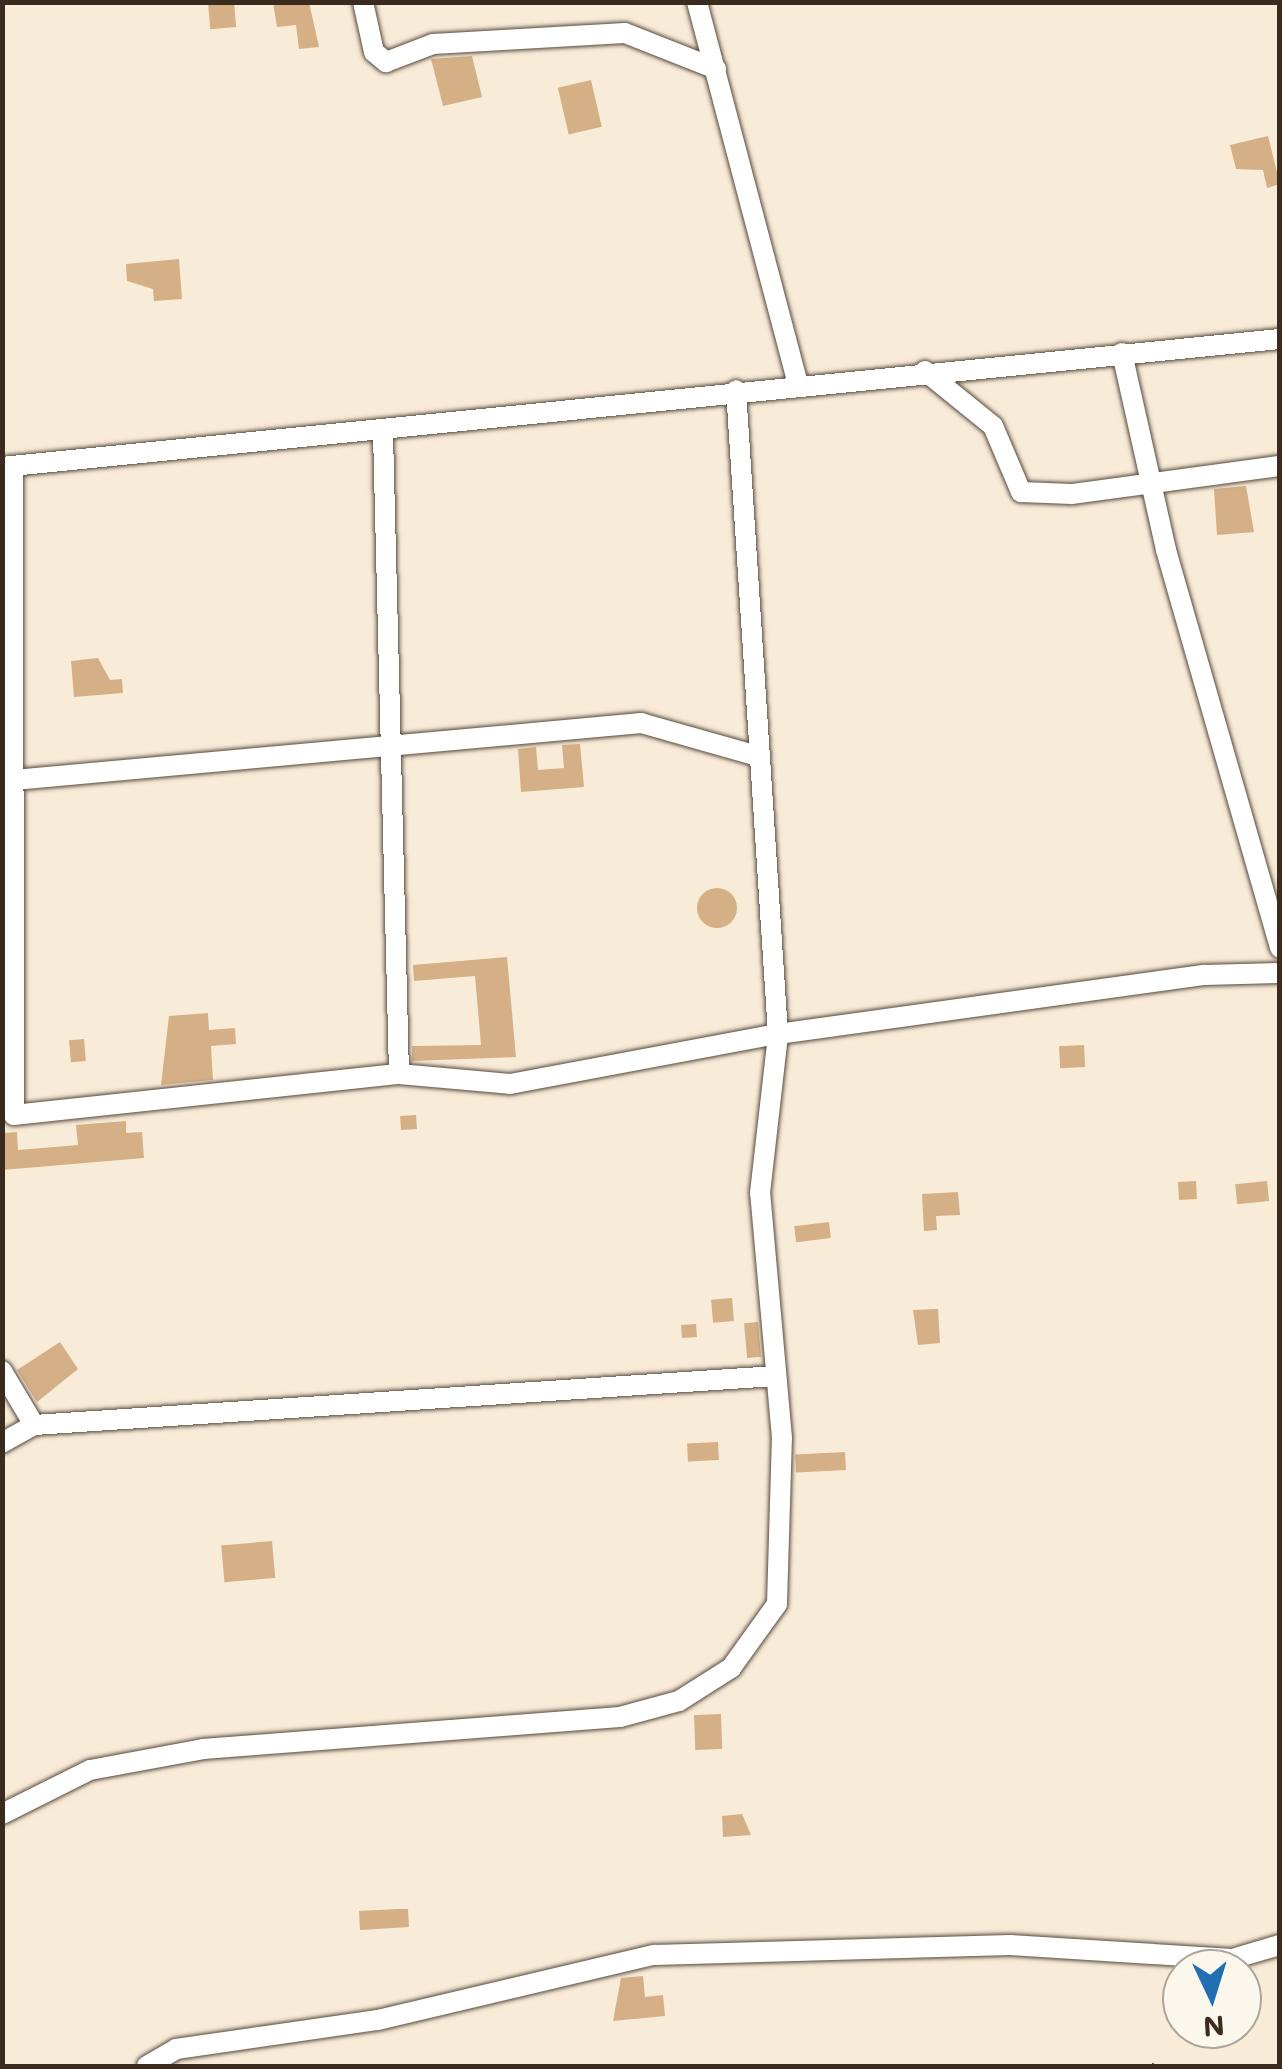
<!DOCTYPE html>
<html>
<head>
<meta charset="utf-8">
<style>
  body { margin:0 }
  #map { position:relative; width:1282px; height:2069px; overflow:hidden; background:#f8ebd8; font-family:Mali,sans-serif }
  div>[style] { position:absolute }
  .building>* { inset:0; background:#d5b087; transform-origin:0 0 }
  .round { border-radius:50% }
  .path>* { height:2.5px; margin-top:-1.25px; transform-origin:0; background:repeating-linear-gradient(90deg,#57473a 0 2.5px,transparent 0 10.5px) }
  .roads { filter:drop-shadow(0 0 2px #57473a) drop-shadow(0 0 2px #57473a) }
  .minor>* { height:20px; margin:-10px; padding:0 10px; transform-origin:10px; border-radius:10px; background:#fff }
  span { translate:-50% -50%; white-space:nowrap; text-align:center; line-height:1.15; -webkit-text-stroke:10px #fbf7ec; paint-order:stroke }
  .frame { position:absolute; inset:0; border:5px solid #3b2a1e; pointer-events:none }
  .north { position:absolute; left:1162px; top:1949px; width:100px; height:100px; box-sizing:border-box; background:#fbf7ec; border:2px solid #aea59a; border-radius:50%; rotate:176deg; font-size:28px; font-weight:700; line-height:40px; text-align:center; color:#3b2a1e }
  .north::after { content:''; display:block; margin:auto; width:35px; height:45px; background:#1f6fb2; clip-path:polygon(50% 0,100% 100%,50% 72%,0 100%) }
</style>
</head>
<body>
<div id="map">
  <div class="building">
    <i style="left:234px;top:2px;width:25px;height:26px;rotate:85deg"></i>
    <i style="clip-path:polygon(273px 2px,309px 2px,319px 47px,299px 49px,296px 25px,277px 27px)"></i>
    <i style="clip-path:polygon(472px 56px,482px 97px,443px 106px,431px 59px)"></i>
    <i style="left:591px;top:80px;width:48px;height:34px;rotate:77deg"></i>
    <i style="clip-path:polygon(1268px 136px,1280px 184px,1267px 188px,1263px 170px,1236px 169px,1230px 145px)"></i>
    <i style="clip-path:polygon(179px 259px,182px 299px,154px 301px,153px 289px,127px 281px,126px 264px)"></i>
    <i style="clip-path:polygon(1246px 486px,1254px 532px,1217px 535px,1214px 489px)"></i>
    <i style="clip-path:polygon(98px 658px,110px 680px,122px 679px,123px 693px,74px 697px,71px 661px)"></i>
    <i style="clip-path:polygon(580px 744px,584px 787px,521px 792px,518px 749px,536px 747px,538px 770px,564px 768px,562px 745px)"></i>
    <i class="round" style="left:697px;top:888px;width:40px;height:40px"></i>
    <i style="clip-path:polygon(507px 957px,516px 1057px,412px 1061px,412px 1046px,481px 1045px,475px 976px,414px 981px,413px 965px)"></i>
    <i style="clip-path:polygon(208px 1013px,209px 1030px,235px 1028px,236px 1044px,211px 1046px,213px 1080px,161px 1085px,169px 1016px)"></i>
    <i style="left:84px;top:1039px;width:22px;height:15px;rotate:85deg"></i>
    <i style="left:1084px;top:1045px;width:22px;height:25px;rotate:87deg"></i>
    <i style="left:416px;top:1115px;width:14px;height:16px;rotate:86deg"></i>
    <i style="clip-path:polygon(126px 1121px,126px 1133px,142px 1132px,144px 1158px,2px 1170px,2px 1133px,17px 1132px,18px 1150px,78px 1145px,76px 1125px)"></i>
    <i style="left:1196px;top:1181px;width:18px;height:18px;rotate:87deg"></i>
    <i style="left:1267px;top:1181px;width:20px;height:32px;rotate:84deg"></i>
    <i style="clip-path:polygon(958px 1192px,960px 1215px,936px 1216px,937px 1230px,924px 1231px,922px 1194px)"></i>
    <i style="left:829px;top:1222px;width:16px;height:35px;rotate:83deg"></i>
    <i style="left:732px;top:1298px;width:23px;height:21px;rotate:85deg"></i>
    <i style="clip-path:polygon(938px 1309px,940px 1343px,918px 1345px,913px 1310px)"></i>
    <i style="left:758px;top:1322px;width:35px;height:14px;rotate:85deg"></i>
    <i style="left:696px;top:1324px;width:13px;height:15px;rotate:86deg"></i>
    <i style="clip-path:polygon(60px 1342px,78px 1369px,37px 1402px,17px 1370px)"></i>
    <i style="left:718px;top:1442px;width:18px;height:31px;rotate:87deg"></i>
    <i style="left:845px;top:1452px;width:18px;height:50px;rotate:87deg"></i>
    <i style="left:272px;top:1541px;width:37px;height:51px;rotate:85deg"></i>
    <i style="left:721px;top:1714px;width:35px;height:27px;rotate:88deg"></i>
    <i style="clip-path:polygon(742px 1814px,751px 1835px,723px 1837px,722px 1816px)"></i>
    <i style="clip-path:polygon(397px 1909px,408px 1909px,409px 1927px,360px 1930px,359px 1911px)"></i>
    <i style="clip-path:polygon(643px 1976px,645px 1997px,663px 1995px,665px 2016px,613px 2021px,621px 1978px)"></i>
  </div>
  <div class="path">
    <i style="left:1152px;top:2063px;width:4px;rotate:56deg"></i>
  </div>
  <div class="roads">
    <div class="minor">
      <i style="left:363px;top:2px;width:51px;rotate:77.6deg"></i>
      <i style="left:374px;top:52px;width:16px;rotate:40deg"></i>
      <i style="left:386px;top:62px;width:50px;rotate:-21deg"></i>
      <i style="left:433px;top:44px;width:192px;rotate:-3.3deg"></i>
      <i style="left:625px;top:33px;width:98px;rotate:21.6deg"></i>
      <i style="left:697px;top:2px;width:394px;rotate:75.2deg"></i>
      <i style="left:1122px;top:353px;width:202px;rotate:77.4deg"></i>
      <i style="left:1166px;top:550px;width:414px;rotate:74deg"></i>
      <i style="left:925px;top:371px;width:87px;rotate:39deg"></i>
      <i style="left:993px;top:426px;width:72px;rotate:67deg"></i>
      <i style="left:1021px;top:492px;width:51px;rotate:2.2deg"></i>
      <i style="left:1072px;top:494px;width:210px;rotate:-7.7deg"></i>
      <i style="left:13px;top:466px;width:649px;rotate:89.91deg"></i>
      <i style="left:14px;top:1115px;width:387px;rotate:-6.1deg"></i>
      <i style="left:399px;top:1074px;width:643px;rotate:-91.43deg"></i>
      <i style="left:2px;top:467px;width:1284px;rotate:-5.72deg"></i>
      <i style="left:3px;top:781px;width:641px;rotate:-5.19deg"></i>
      <i style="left:641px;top:723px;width:117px;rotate:15.8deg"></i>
      <i style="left:399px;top:1074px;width:111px;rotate:5.1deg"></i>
      <i style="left:510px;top:1084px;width:273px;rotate:-10.6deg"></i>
      <i style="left:778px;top:1034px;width:431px;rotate:-7.9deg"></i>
      <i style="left:1205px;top:975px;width:75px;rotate:-1.5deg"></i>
      <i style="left:2px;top:1371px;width:63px;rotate:59.3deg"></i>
      <i style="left:34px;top:1425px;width:37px;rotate:151deg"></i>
      <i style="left:34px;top:1425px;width:744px;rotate:-3.78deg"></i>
      <i style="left:2px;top:1814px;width:98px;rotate:-26.6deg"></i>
      <i style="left:90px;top:1770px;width:115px;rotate:-10.5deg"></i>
      <i style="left:203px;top:1749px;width:418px;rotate:-4.4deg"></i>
      <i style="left:620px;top:1717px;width:61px;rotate:-15.2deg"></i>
      <i style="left:679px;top:1701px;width:62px;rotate:-32.4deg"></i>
      <i style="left:731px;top:1668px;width:79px;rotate:-54.3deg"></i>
      <i style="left:777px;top:1604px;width:166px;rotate:-88.3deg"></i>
      <i style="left:782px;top:1438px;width:246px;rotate:-95.1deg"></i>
      <i style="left:760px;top:1193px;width:160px;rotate:-83.5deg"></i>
      <i style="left:778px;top:1034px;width:645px;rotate:-93.73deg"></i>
      <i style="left:147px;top:2066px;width:34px;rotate:-30deg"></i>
      <i style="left:176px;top:2049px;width:204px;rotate:-8.2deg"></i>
      <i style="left:378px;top:2020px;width:284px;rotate:-13.3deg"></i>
      <i style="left:654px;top:1955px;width:356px;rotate:-1.6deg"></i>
      <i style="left:1010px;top:1945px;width:222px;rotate:3.6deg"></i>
      <i style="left:1232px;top:1959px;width:50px;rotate:-16.3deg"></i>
    </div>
  </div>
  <div class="frame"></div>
  <div class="north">N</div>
</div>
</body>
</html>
